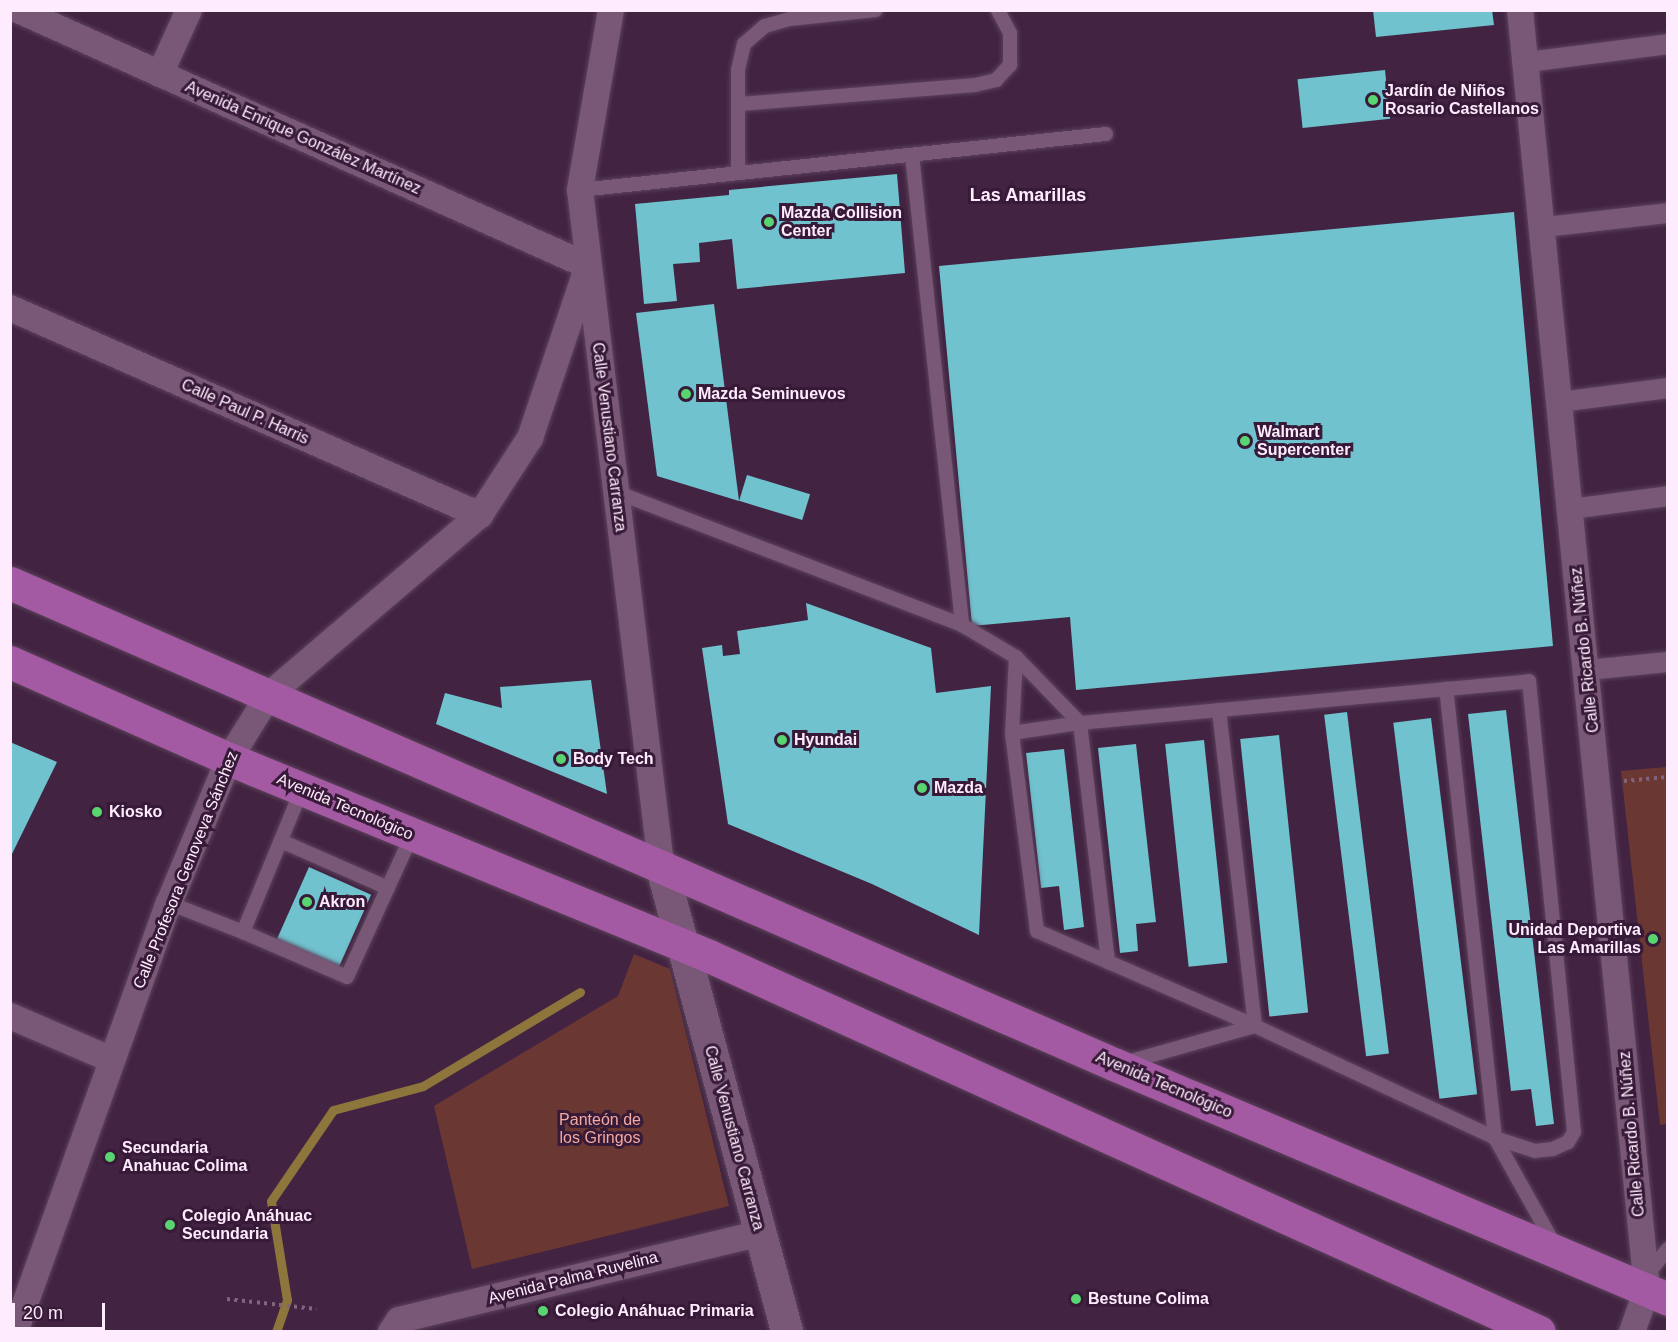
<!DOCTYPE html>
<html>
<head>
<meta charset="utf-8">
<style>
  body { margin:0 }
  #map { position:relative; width:1678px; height:1342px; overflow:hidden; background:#422442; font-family:Arial,sans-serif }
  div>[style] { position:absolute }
  .green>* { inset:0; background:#6b3732 }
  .stream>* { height:9px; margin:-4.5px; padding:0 4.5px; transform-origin:4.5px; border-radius:4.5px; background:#8d753c }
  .building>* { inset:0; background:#70c2ce; transform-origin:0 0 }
  .path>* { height:4px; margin-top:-2px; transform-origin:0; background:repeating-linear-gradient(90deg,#80657f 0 3px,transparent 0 7.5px) }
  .roads { filter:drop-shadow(0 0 2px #5c425b) drop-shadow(0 0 2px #5c425b) }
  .service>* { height:14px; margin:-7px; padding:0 7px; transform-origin:7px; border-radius:7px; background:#785777 }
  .pedestrian>* { height:20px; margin:-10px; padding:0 10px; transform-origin:10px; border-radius:10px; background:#785777 }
  .minor>* { height:26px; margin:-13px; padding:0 13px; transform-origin:13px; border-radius:13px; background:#785777 }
  .tertiary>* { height:32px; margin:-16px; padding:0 16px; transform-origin:16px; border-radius:16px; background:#785777 }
  .primary>* { height:33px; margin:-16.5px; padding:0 16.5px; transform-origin:16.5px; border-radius:16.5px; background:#a45aa3 }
  .dots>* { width:16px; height:16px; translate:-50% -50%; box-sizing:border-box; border:3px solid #371a37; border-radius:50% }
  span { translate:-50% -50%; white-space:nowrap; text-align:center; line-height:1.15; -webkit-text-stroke:6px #371a37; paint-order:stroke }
  .poi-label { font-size:16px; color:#ffebfe; font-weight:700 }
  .left { translate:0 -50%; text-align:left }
  .right { translate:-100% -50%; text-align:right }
  .street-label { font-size:16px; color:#ffebfe }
  .park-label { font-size:16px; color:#f4a9a0 }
  .neighbourhood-label { font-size:18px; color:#ffebfe; font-weight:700 }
  .frame { position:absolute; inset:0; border:12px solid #ffebfe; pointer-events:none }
  .scale { position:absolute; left:12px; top:1303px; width:93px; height:27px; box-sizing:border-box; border:3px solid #ffebfe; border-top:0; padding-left:8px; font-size:18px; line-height:21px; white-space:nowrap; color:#ffebfe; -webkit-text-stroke:4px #371a37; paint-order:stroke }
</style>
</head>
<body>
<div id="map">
  <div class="green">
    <i style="clip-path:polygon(1667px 767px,1668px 1124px,1660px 1125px,1621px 771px)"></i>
    <i style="clip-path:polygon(634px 954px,670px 969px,729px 1206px,472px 1269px,434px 1106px,618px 996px)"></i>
  </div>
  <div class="stream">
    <i style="left:276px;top:1332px;width:34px;rotate:-71deg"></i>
    <i style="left:287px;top:1300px;width:100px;rotate:-99.2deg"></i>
    <i style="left:271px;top:1201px;width:110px;rotate:-55.7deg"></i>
    <i style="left:333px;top:1110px;width:93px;rotate:-14.9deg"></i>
    <i style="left:423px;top:1086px;width:183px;rotate:-30.9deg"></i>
  </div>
  <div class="building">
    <i style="clip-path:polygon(1373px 10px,1492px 10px,1494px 25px,1376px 37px)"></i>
    <i style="left:1385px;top:70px;width:49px;height:88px;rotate:84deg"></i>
    <i style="clip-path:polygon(897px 174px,905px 273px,737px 289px,732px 239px,699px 243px,700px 262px,673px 264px,677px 301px,644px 304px,635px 204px,729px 195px,729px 190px)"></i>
    <i style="clip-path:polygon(1514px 212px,1553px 646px,1076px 690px,1070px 617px,972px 626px,939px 266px)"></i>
    <i style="clip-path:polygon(714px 304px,739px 501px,657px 476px,636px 313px)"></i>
    <i style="left:747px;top:475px;width:66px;height:27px;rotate:17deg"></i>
    <i style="clip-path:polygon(806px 603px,931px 648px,936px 693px,991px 686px,979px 935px,872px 884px,728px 824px,702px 648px,722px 645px,723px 656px,740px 654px,737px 631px,808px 620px)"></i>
    <i style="clip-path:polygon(591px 680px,607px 794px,436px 724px,445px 693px,502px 708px,500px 687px)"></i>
    <i style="clip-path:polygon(1506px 710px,1554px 1124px,1536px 1126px,1531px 1089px,1511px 1091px,1468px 714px)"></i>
    <i style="left:1347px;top:712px;width:344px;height:23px;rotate:83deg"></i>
    <i style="left:1431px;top:718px;width:379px;height:38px;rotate:83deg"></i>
    <i style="left:1279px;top:735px;width:279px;height:39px;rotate:84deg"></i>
    <i style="left:1204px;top:740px;width:224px;height:39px;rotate:84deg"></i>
    <i style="clip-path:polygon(10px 742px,57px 762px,10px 858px)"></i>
    <i style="clip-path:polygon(1136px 744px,1156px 922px,1136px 924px,1138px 951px,1120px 953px,1098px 748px)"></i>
    <i style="clip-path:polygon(1064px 749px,1084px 927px,1064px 930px,1059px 886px,1041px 888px,1026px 753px)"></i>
    <i style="left:309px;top:867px;width:68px;height:82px;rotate:24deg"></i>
  </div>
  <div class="path">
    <i style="left:1624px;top:781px;width:44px;rotate:-5.2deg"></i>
    <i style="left:227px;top:1299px;width:90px;rotate:6.4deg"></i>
  </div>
  <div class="roads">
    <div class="service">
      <i style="left:740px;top:104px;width:236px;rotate:-4.6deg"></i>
      <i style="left:975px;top:85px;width:22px;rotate:-13deg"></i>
      <i style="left:996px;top:80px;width:21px;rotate:-47deg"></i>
      <i style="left:1010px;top:65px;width:32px;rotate:-90deg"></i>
      <i style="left:1010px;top:33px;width:26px;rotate:-118deg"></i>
      <i style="left:912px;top:155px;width:473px;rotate:83.9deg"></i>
      <i style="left:738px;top:173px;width:103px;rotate:-90deg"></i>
      <i style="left:738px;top:70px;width:27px;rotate:-77deg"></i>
      <i style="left:744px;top:44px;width:28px;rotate:-41deg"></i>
      <i style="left:765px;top:26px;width:25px;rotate:-16deg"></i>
      <i style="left:789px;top:19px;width:87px;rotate:-5.9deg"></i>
      <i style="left:580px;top:190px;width:529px;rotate:-6.08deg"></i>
      <i style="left:616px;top:492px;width:371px;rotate:21deg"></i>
      <i style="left:962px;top:625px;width:63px;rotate:30.7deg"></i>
      <i style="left:1016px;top:657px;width:92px;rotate:45.9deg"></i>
      <i style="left:1080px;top:723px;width:241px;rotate:83.3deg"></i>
      <i style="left:1016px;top:657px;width:76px;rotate:93deg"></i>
      <i style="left:1012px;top:733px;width:200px;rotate:82.8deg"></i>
      <i style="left:1037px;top:931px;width:238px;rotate:23.5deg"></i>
      <i style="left:1255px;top:1026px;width:265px;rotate:25deg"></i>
      <i style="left:1495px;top:1138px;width:124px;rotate:60.9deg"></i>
      <i style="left:1012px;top:733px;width:69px;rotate:-8.4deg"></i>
      <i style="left:1080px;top:723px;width:451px;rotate:-5.3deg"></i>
      <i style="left:1529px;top:681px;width:453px;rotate:84.3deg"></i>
      <i style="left:1574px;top:1132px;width:12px;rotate:121deg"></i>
      <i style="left:1568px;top:1142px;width:17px;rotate:155deg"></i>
      <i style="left:1553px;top:1149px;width:18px;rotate:174deg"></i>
      <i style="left:1535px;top:1151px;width:42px;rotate:-162deg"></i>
      <i style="left:1495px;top:1138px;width:452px;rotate:-96.2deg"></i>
      <i style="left:302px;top:789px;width:155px;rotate:112.4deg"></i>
      <i style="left:243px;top:932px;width:113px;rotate:23.4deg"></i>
      <i style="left:347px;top:977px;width:156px;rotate:-65.4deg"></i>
      <i style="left:281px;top:841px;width:117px;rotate:23.7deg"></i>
      <i style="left:169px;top:903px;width:79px;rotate:21.4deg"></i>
      <i style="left:1124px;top:1063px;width:136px;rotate:-15.8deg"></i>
      <i style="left:1255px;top:1026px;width:318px;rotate:-96.5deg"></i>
      <i style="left:1646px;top:1276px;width:35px;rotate:-51deg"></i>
    </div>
    <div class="pedestrian">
      <i style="left:1528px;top:62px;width:141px;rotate:-7.3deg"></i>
      <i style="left:1545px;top:227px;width:124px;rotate:-6.5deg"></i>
      <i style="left:1560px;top:402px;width:109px;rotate:-7.4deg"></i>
      <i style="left:1571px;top:509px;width:98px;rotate:-7.6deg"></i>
      <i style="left:1588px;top:670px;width:80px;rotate:-5.7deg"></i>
    </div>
    <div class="minor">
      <i style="left:611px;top:10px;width:183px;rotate:99.8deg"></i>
      <i style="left:580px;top:190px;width:679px;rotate:83.15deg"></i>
      <i style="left:1520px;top:10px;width:1286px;rotate:84.33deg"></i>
      <i style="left:1647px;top:1290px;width:45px;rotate:109.7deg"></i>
      <i style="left:160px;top:74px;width:70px;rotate:-65.6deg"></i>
      <i style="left:10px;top:308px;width:514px;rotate:23.77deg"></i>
      <i style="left:10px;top:1016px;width:111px;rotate:23.3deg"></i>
      <i style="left:15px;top:1332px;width:456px;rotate:-70.3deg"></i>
      <i style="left:169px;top:903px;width:156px;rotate:-67.4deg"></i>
      <i style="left:229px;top:759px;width:75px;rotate:-58deg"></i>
      <i style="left:269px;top:695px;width:277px;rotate:-40.5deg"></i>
      <i style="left:480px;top:515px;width:92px;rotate:-57deg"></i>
      <i style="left:530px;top:438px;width:182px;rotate:-71.4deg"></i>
      <i style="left:588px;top:266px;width:625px;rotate:-155.81deg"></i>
      <i style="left:391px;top:1332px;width:14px;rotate:-56deg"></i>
      <i style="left:399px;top:1320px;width:371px;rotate:-13.5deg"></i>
    </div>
    <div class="tertiary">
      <i style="left:661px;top:864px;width:485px;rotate:74.9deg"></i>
    </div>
    <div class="primary">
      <i style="left:10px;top:583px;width:1206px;rotate:23.55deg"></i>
      <i style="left:1116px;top:1065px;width:600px;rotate:22.97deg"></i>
      <i style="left:10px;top:662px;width:240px;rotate:23.9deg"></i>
      <i style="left:229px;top:759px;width:519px;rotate:22.31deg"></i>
      <i style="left:709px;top:956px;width:911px;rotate:24.37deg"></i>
    </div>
  </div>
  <div class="dots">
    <i style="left:1373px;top:100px;background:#58d570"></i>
    <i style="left:769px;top:222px;background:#58d570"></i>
    <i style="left:686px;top:394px;background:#58d570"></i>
    <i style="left:1245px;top:441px;background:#58d570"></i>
    <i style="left:782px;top:740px;background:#58d570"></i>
    <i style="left:561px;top:759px;background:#58d570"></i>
    <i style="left:922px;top:788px;background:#58d570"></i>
    <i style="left:97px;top:812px;background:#58d570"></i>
    <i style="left:307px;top:902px;background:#58d570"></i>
    <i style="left:1653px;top:939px;background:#58d570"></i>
    <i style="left:110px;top:1157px;background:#58d570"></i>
    <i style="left:170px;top:1225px;background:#58d570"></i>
    <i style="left:1076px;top:1299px;background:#58d570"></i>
    <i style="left:543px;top:1311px;background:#58d570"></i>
  </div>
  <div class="poi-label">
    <span class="left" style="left:1385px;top:100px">Jardín de Niños<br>Rosario Castellanos</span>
    <span class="left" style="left:781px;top:222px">Mazda Collision<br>Center</span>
    <span class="left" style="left:698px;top:394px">Mazda Seminuevos</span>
    <span class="left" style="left:1257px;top:441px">Walmart<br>Supercenter</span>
    <span class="left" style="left:794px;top:740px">Hyundai</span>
    <span class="left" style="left:573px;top:759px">Body Tech</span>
    <span class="left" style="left:934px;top:788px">Mazda</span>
    <span class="left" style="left:109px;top:812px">Kiosko</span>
    <span class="left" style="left:319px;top:902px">Akron</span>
    <span class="right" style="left:1641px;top:939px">Unidad Deportiva<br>Las Amarillas</span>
    <span class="left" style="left:122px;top:1157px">Secundaria<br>Anahuac Colima</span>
    <span class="left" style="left:182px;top:1225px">Colegio Anáhuac<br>Secundaria</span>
    <span class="left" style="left:1088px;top:1299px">Bestune Colima</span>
    <span class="left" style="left:555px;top:1311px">Colegio Anáhuac Primaria</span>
  </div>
  <div class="street-label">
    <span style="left:303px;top:138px;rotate:24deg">Avenida Enrique González Martínez</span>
    <span style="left:245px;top:412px;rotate:24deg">Calle Paul P. Harris</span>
    <span style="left:609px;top:437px;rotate:83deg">Calle Venustiano Carranza</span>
    <span style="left:1585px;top:650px;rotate:-96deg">Calle Ricardo B. Núñez</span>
    <span style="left:345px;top:807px;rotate:23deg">Avenida Tecnológico</span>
    <span style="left:186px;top:870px;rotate:-68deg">Calle Profesora Genoveva Sánchez</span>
    <span style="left:1164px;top:1085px;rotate:23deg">Avenida Tecnológico</span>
    <span style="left:1632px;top:1134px;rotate:-95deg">Calle Ricardo B. Núñez</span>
    <span style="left:734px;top:1138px;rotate:75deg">Calle Venustiano Carranza</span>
    <span style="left:573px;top:1278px;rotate:-14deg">Avenida Palma Ruvelina</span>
  </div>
  <div class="park-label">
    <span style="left:600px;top:1129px">Panteón de<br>los Gringos</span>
  </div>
  <div class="neighbourhood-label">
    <span style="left:1028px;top:195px">Las Amarillas</span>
  </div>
  <div class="frame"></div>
  <div class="scale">20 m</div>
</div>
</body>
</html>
